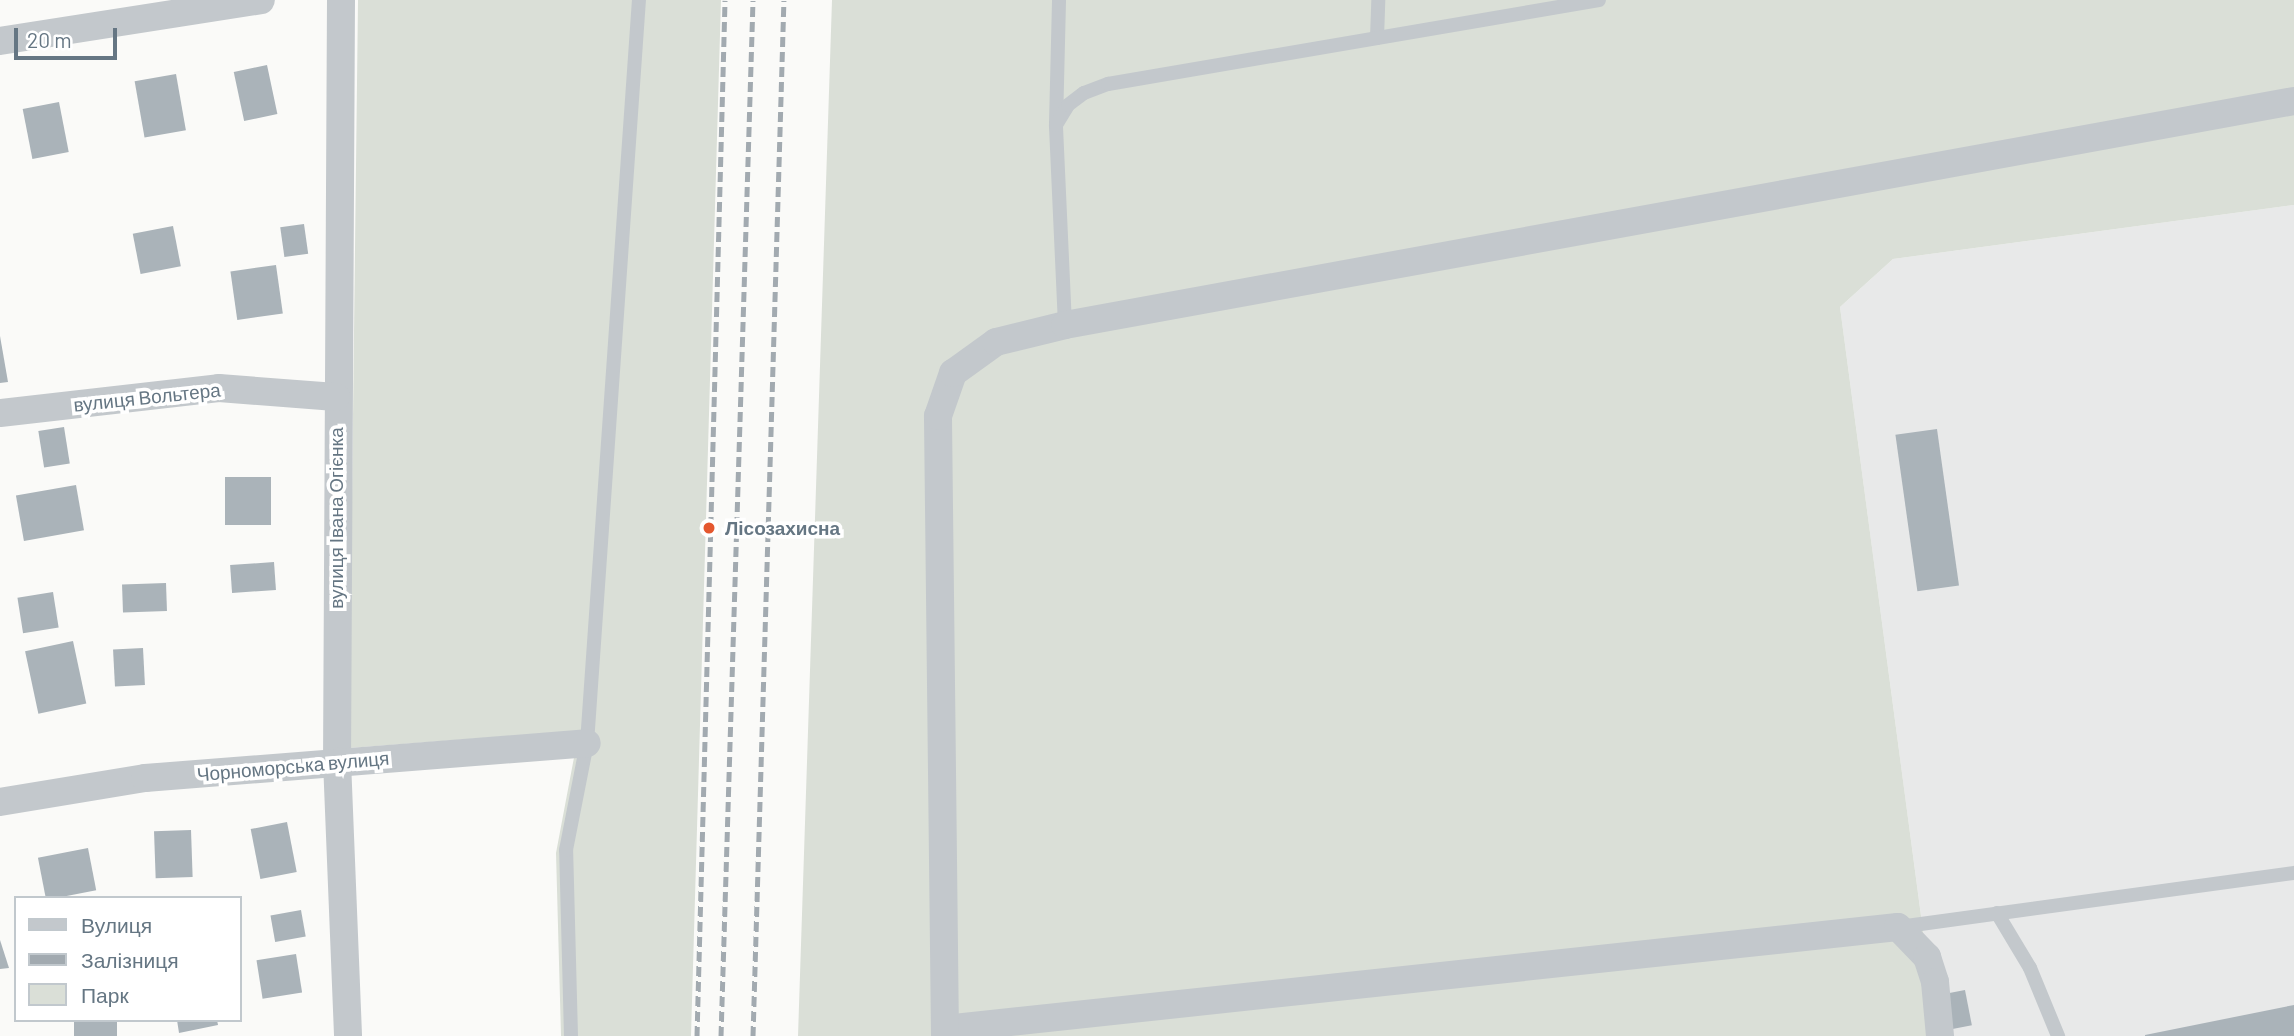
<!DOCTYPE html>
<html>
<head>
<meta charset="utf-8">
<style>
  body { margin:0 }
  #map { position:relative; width:2294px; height:1036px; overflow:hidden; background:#fafaf8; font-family:Barlow,sans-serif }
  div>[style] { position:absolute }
  .built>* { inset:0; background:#e8e9e9 }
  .green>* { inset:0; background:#dadfd7 }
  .building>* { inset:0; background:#aab3b9; transform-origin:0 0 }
  .lane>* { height:14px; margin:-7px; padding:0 7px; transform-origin:7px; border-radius:7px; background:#c3c8cc }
  .street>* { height:28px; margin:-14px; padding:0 14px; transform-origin:14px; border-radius:14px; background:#c3c8cc }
  .rail>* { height:5px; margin-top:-2.5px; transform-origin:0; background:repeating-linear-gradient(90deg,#a2aab0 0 10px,transparent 0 15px) }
  .dots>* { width:19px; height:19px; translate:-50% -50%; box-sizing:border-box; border:4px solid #fff; border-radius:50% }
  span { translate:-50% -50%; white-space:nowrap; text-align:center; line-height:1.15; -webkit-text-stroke:7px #fff; paint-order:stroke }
  .street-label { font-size:19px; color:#657683 }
  .poi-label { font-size:19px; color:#657683; font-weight:700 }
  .left { translate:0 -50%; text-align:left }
  .legend { position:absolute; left:14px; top:896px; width:228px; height:126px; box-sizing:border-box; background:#fff; border:2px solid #c1c8cd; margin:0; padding:9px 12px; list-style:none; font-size:21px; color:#657683 }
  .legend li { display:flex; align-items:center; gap:14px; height:35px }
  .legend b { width:35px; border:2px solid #c1c8cd }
  .scale { position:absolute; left:14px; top:28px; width:103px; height:32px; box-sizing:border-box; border:4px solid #657683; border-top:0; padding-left:9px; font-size:21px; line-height:24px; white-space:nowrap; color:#657683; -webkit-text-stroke:5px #fff; paint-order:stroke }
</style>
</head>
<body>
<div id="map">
  <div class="built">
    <i style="clip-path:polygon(2294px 205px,2294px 1036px,1937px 1036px,1840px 307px,1893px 259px)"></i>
  </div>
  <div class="green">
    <i style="clip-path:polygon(358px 0,721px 0,691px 1036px,561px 1036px,556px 853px,579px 731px,349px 748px)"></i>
    <i style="clip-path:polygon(832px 0,2294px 0,2294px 205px,1893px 259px,1840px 307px,1937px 1036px,798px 1036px)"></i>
  </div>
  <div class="building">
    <i style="left:267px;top:65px;width:50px;height:34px;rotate:78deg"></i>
    <i style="left:176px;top:74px;width:57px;height:42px;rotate:80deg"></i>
    <i style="left:59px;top:102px;width:51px;height:37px;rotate:79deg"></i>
    <i style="left:304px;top:224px;width:30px;height:24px;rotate:82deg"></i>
    <i style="left:173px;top:226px;width:41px;height:41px;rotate:79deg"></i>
    <i style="left:276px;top:265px;width:49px;height:46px;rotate:82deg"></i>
    <i style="clip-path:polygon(0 336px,8px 382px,0 383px)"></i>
    <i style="left:64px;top:427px;width:37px;height:26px;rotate:81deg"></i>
    <i style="left:1937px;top:429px;width:158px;height:42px;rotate:82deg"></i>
    <i style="left:225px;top:477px;width:46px;height:48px"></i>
    <i style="left:76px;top:485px;width:46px;height:61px;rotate:80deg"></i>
    <i style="left:274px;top:562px;width:28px;height:44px;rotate:86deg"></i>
    <i style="left:166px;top:583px;width:28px;height:44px;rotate:88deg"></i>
    <i style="left:53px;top:592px;width:36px;height:36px;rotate:81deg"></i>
    <i style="left:73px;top:641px;width:64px;height:49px;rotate:78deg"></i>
    <i style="left:143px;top:648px;width:37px;height:30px;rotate:87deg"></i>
    <i style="left:287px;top:822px;width:51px;height:37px;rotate:79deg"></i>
    <i style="left:191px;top:830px;width:47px;height:37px;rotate:88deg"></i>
    <i style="left:88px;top:848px;width:43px;height:51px;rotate:79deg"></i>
    <i style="left:301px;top:910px;width:27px;height:31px;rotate:80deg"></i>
    <i style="clip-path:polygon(0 940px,9px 968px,0 969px)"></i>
    <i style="left:296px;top:954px;width:39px;height:40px;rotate:81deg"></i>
    <i style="left:1965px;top:990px;width:36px;height:29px;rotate:79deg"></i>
    <i style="clip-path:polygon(2294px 1005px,2294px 1036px,2145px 1036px,2145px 1035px)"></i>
    <i style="left:74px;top:1020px;width:43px;height:16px"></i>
    <i style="clip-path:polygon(177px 1020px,217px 1020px,218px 1025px,179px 1033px)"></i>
  </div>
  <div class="lane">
    <i style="left:1377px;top:38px;width:38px;rotate:-88deg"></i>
    <i style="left:1056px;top:124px;width:124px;rotate:-88.6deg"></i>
    <i style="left:1065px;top:325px;width:200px;rotate:-92.6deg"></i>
    <i style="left:1056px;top:125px;width:23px;rotate:-59deg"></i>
    <i style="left:1068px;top:105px;width:20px;rotate:-37deg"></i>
    <i style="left:1084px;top:93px;width:26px;rotate:-21deg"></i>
    <i style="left:1108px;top:84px;width:498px;rotate:-9.7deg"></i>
    <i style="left:1997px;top:913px;width:64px;rotate:59deg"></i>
    <i style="left:2030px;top:968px;width:74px;rotate:67.6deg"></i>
    <i style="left:1899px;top:927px;width:399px;rotate:-7.8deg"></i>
    <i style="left:571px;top:1036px;width:186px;rotate:-91.5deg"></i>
    <i style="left:566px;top:850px;width:109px;rotate:-78.9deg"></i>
    <i style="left:587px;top:743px;width:745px;rotate:-86deg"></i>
  </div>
  <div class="street">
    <i style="left:341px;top:0;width:761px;rotate:90.3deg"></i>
    <i style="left:337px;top:761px;width:275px;rotate:87.7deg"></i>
    <i style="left:0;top:41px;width:264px;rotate:-8.9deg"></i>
    <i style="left:0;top:413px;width:220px;rotate:-6.5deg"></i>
    <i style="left:219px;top:388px;width:117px;rotate:4.4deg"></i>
    <i style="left:0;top:802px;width:147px;rotate:-9.4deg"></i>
    <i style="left:145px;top:778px;width:443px;rotate:-4.5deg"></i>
    <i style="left:945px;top:1029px;width:958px;rotate:-6.11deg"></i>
    <i style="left:1898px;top:927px;width:42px;rotate:46deg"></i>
    <i style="left:1927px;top:957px;width:26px;rotate:72deg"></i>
    <i style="left:1935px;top:982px;width:54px;rotate:84.7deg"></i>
    <i style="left:945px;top:1036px;width:620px;rotate:-90.65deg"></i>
    <i style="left:938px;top:416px;width:46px;rotate:-70.8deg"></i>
    <i style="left:953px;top:373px;width:53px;rotate:-35.8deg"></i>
    <i style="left:996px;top:342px;width:71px;rotate:-13.8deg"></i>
    <i style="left:1065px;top:325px;width:1249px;rotate:-10.33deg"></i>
  </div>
  <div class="rail">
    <i style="left:697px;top:1036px;width:1036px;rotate:-88.45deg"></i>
    <i style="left:721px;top:1036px;width:1036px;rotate:-88.23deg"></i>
    <i style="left:753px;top:1036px;width:1036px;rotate:-88.29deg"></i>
  </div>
  <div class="dots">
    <i style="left:709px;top:528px;background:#e4572e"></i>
  </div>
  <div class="street-label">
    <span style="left:147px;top:397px;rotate:-6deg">вулиця Вольтера</span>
    <span style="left:336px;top:518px;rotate:-90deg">вулиця Івана Огієнка</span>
    <span style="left:293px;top:766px;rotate:-5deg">Чорноморська вулиця</span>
  </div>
  <div class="poi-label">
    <span class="left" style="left:725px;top:528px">Лісозахисна</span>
  </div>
  <ul class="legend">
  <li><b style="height:9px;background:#c3c8cc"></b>Вулиця</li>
  <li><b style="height:9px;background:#a2aab0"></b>Залізниця</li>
  <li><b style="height:19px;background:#dadfd7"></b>Парк</li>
  </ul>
  <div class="scale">20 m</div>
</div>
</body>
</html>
